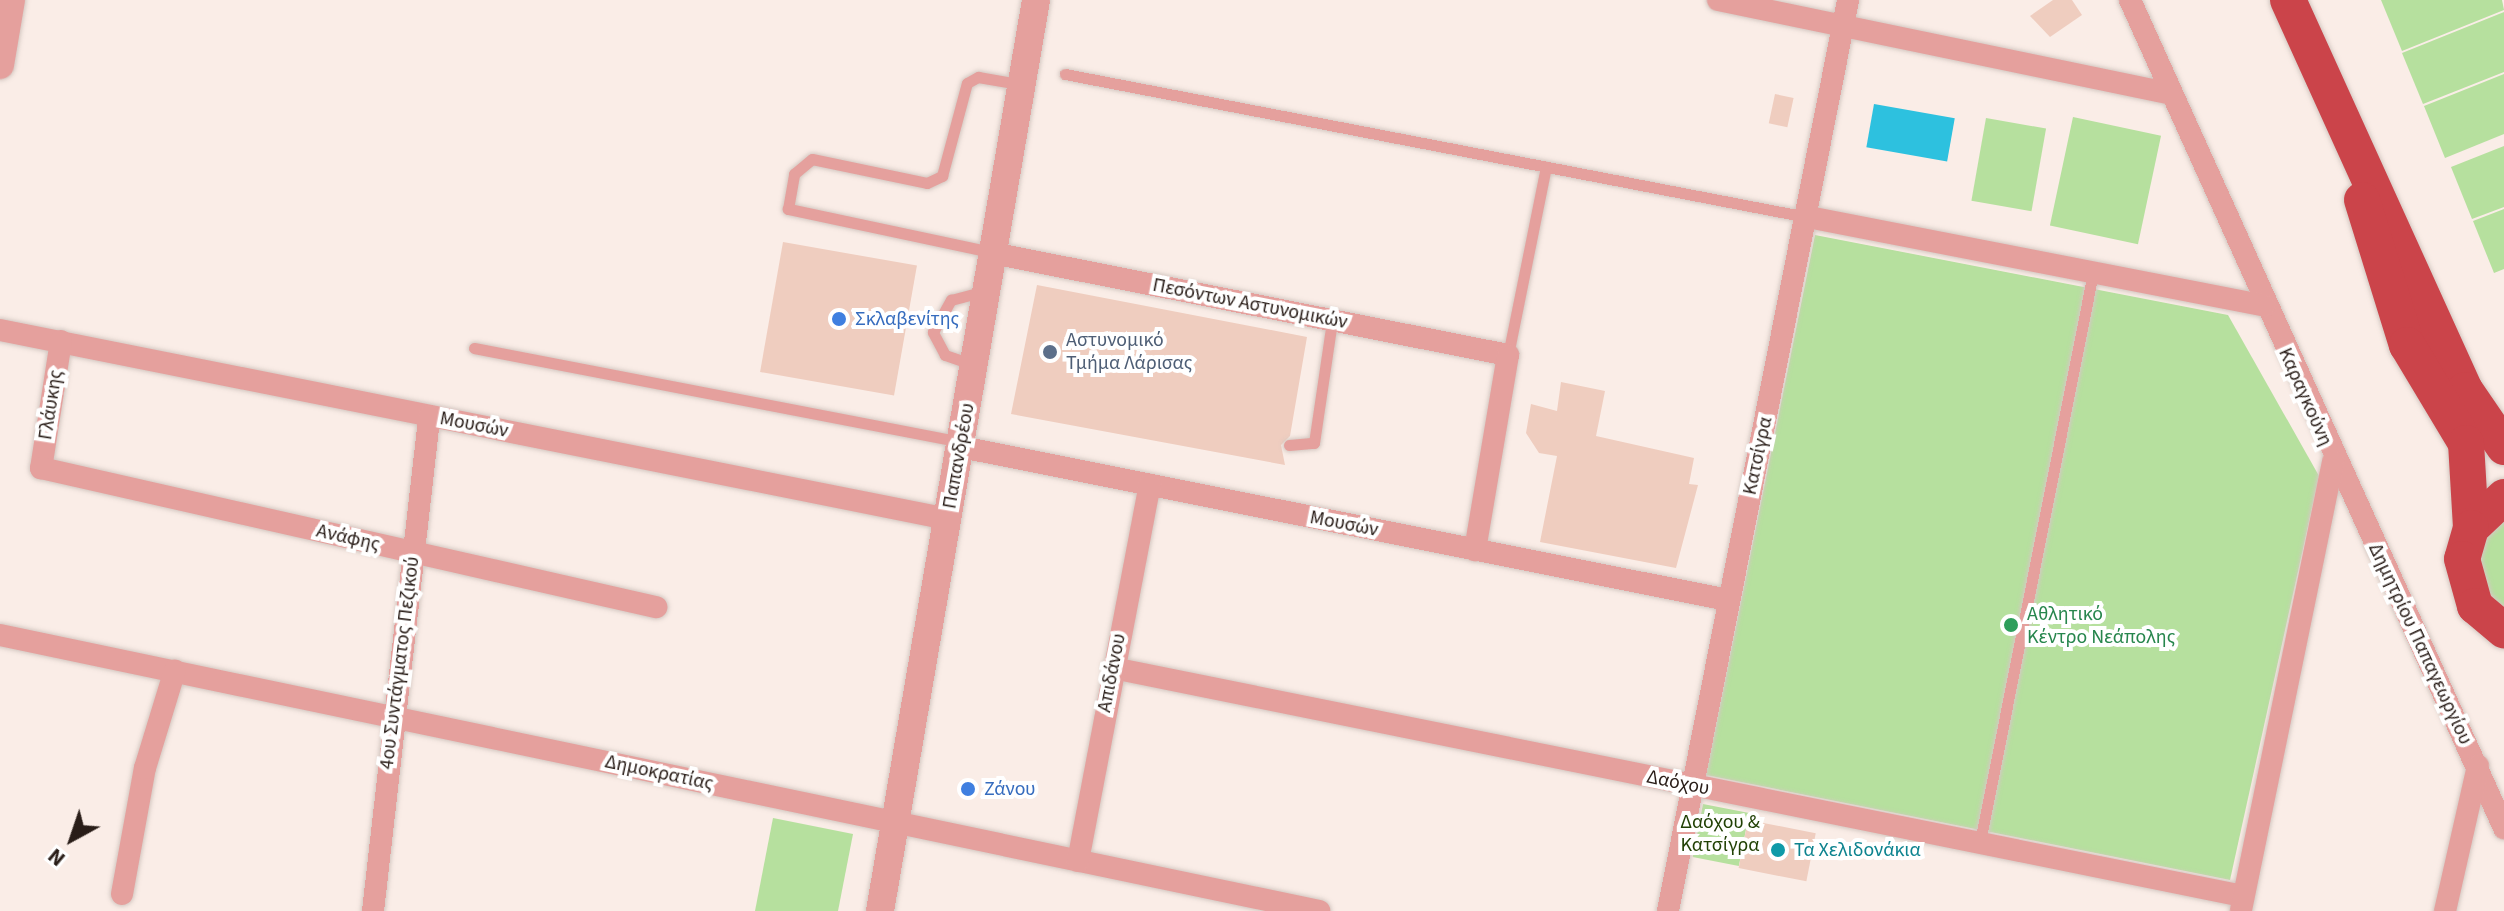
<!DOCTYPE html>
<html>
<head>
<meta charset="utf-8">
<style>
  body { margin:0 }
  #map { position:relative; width:2504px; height:911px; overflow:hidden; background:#faede7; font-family:"Source Sans 3",sans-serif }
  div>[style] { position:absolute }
  .green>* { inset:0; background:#b6e09e; transform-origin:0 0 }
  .water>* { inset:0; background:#2dc1df; transform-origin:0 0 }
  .building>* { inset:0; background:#efcdbf; transform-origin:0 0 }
  .roads { filter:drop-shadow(0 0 2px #d4c8c2) drop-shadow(0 0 2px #d4c8c2) }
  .service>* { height:11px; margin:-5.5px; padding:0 5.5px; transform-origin:5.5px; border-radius:5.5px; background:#e5a09d }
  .minor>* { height:22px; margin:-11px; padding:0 11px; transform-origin:11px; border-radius:11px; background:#e5a09d }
  .tertiary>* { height:28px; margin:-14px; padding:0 14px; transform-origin:14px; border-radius:14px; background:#e5a09d }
  .trunk>* { height:36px; margin:-18px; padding:0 18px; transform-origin:18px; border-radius:18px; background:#cb444a }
  .dots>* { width:22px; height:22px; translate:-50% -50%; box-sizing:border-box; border:4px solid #fff; border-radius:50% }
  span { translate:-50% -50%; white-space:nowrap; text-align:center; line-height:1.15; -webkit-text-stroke:8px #fff; paint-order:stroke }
  .street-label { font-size:20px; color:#291d18 }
  .shop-label { font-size:20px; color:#366cbe }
  .left { translate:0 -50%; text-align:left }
  .service-label { font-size:20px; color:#4e5e75 }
  .leisure-label { font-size:20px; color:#27864d }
  .park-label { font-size:20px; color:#214105 }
  .culture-label { font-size:20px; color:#0d838f }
  .north { position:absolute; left:32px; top:799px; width:80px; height:80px; -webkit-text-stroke:6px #fff; paint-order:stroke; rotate:220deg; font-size:22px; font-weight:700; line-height:32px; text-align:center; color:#291d18 }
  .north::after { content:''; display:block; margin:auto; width:28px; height:36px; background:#291d18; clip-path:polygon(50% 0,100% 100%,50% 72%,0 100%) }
</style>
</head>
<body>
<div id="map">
  <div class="green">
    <i style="clip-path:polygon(2381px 0,2502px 0,2504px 10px,2402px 51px)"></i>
    <i style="clip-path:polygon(2504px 12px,2504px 72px,2423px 104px,2402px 53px)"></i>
    <i style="clip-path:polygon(2504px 74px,2504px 134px,2445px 158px,2424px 106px)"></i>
    <i style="left:2073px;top:117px;width:90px;height:111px;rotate:12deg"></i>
    <i style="left:1986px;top:118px;width:61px;height:84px;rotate:10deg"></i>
    <i style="clip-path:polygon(2504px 146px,2504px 207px,2472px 219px,2451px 167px)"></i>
    <i style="clip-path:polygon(2504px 209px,2504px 269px,2494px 273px,2473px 221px)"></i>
    <i style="clip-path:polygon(1815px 235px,2228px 315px,2319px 476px,2230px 880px,1706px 775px)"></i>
    <i style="clip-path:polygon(2504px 516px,2504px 609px,2490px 597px,2479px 558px,2488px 532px)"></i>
    <i style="left:1703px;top:804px;width:47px;height:54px;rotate:11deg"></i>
    <i style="clip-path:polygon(773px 818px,853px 834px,838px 911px,755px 911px)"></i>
  </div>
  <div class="water">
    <i style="left:1874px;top:104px;width:82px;height:44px;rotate:10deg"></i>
  </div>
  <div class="building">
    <i style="clip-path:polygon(2053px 0,2072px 0,2082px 15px,2050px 37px,2030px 16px)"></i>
    <i style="left:1775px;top:94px;width:19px;height:30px;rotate:12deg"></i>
    <i style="left:783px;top:242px;width:136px;height:132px;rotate:10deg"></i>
    <i style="clip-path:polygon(1037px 285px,1307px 337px,1290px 436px,1281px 445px,1285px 465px,1011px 414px)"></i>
    <i style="clip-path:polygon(1561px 382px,1605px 391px,1596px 436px,1694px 458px,1689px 484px,1698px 485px,1676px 568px,1540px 542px,1557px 456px,1539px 453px,1526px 433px,1531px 404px,1557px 411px)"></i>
    <i style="left:1748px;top:820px;width:69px;height:49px;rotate:11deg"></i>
  </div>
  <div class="roads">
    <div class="service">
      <i style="left:1065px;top:74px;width:756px;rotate:10.91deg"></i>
      <i style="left:991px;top:252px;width:208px;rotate:-168deg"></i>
      <i style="left:788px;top:209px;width:36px;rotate:-80deg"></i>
      <i style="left:794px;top:174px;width:23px;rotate:-40deg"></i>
      <i style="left:812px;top:159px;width:117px;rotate:11.8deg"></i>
      <i style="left:927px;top:183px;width:17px;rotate:-25deg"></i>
      <i style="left:942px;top:176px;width:96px;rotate:-75deg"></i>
      <i style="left:967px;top:83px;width:13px;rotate:-29deg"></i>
      <i style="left:978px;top:77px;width:42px;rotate:9.7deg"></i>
      <i style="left:474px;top:348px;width:496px;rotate:10.9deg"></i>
      <i style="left:1508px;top:355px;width:192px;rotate:-78.6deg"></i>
      <i style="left:974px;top:365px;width:31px;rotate:-161deg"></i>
      <i style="left:945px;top:355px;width:26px;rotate:-118deg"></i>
      <i style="left:933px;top:332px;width:37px;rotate:-61deg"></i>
      <i style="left:951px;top:300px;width:35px;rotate:-15deg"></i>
      <i style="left:1289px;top:445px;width:25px;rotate:-5deg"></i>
      <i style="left:1314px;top:443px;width:123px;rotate:-81.6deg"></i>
      <i style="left:1980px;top:842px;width:580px;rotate:-78.77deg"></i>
    </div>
    <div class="minor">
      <i style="left:1718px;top:0;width:460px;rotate:11.7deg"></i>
      <i style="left:2130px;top:0;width:909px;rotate:65.69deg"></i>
      <i style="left:1808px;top:217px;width:465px;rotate:11deg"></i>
      <i style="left:992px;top:253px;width:526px;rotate:11.18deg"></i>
      <i style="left:1508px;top:355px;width:198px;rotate:99.6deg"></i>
      <i style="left:0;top:330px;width:967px;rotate:11.28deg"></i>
      <i style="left:61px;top:341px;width:129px;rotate:98.9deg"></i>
      <i style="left:41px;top:468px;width:631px;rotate:12.74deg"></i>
      <i style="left:961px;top:447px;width:782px;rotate:11.28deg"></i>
      <i style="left:0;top:635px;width:1348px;rotate:11.82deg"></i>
      <i style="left:1113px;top:668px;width:1153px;rotate:11.41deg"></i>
      <i style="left:1078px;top:861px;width:383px;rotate:-79.2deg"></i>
      <i style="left:122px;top:894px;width:128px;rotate:-79.7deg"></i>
      <i style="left:145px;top:768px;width:102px;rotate:-73deg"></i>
      <i style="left:2241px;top:910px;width:458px;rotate:-78.4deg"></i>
      <i style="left:373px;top:911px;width:498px;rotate:-83.5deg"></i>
      <i style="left:1668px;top:911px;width:929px;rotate:-78.82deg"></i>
      <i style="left:2445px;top:911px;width:149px;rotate:-77.2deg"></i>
    </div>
    <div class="tertiary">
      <i style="left:0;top:65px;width:66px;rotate:-80.4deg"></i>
      <i style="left:880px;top:911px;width:924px;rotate:-80.28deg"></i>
    </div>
    <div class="trunk">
      <i style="left:2288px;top:0;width:428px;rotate:65.6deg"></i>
      <i style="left:2465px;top:390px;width:69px;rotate:55.6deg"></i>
      <i style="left:2362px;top:200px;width:152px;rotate:72.8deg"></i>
      <i style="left:2407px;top:345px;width:114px;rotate:59deg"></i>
      <i style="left:2466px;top:443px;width:85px;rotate:86.6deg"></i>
      <i style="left:2504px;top:497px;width:45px;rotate:136.8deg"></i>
      <i style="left:2471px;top:528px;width:32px;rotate:106deg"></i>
      <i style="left:2462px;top:559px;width:49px;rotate:74.5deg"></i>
      <i style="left:2475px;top:606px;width:38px;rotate:40deg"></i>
    </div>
  </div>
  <div class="dots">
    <i style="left:839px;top:319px;background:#3f7fe0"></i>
    <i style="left:1050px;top:352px;background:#5c6f8a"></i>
    <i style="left:2011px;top:625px;background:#2e9e5b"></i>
    <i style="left:968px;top:789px;background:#3f7fe0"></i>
    <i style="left:1778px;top:850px;background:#0f9aa8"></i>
  </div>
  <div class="street-label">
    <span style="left:1250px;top:304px;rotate:11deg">Πεσόντων Αστυνομικών</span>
    <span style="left:2305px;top:397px;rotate:66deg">Καραγκούνη</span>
    <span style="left:51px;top:405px;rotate:-81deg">Γλάυκης</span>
    <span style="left:474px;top:425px;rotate:11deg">Μουσών</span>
    <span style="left:959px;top:456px;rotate:-80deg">Παπανδρέου</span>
    <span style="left:1758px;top:456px;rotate:-78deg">Κατσίγρα</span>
    <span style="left:1344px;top:524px;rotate:11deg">Μουσών</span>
    <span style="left:348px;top:538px;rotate:13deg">Ανάφης</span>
    <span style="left:2420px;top:644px;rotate:65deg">Δημητρίου Παπαγεωργίου</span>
    <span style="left:400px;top:663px;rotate:-83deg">4ου Συντάγματος Πεζικού</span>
    <span style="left:1112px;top:673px;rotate:-79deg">Απιδάνου</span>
    <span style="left:659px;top:773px;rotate:12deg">Δημοκρατίας</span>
    <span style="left:1678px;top:783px;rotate:11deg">Δαόχου</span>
  </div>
  <div class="shop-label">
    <span class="left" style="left:855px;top:319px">Σκλαβενίτης</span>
    <span class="left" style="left:984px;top:789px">Ζάνου</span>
  </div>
  <div class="service-label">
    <span class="left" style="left:1066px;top:352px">Αστυνομικό<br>Τμήμα Λάρισας</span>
  </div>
  <div class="leisure-label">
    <span class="left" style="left:2027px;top:626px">Αθλητικό<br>Κέντρο Νεάπολης</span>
  </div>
  <div class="park-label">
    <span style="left:1720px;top:834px">Δαόχου &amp;<br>Κατσίγρα</span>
  </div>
  <div class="culture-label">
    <span class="left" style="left:1794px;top:850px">Τα Χελιδονάκια</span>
  </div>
  <div class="north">N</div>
</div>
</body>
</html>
